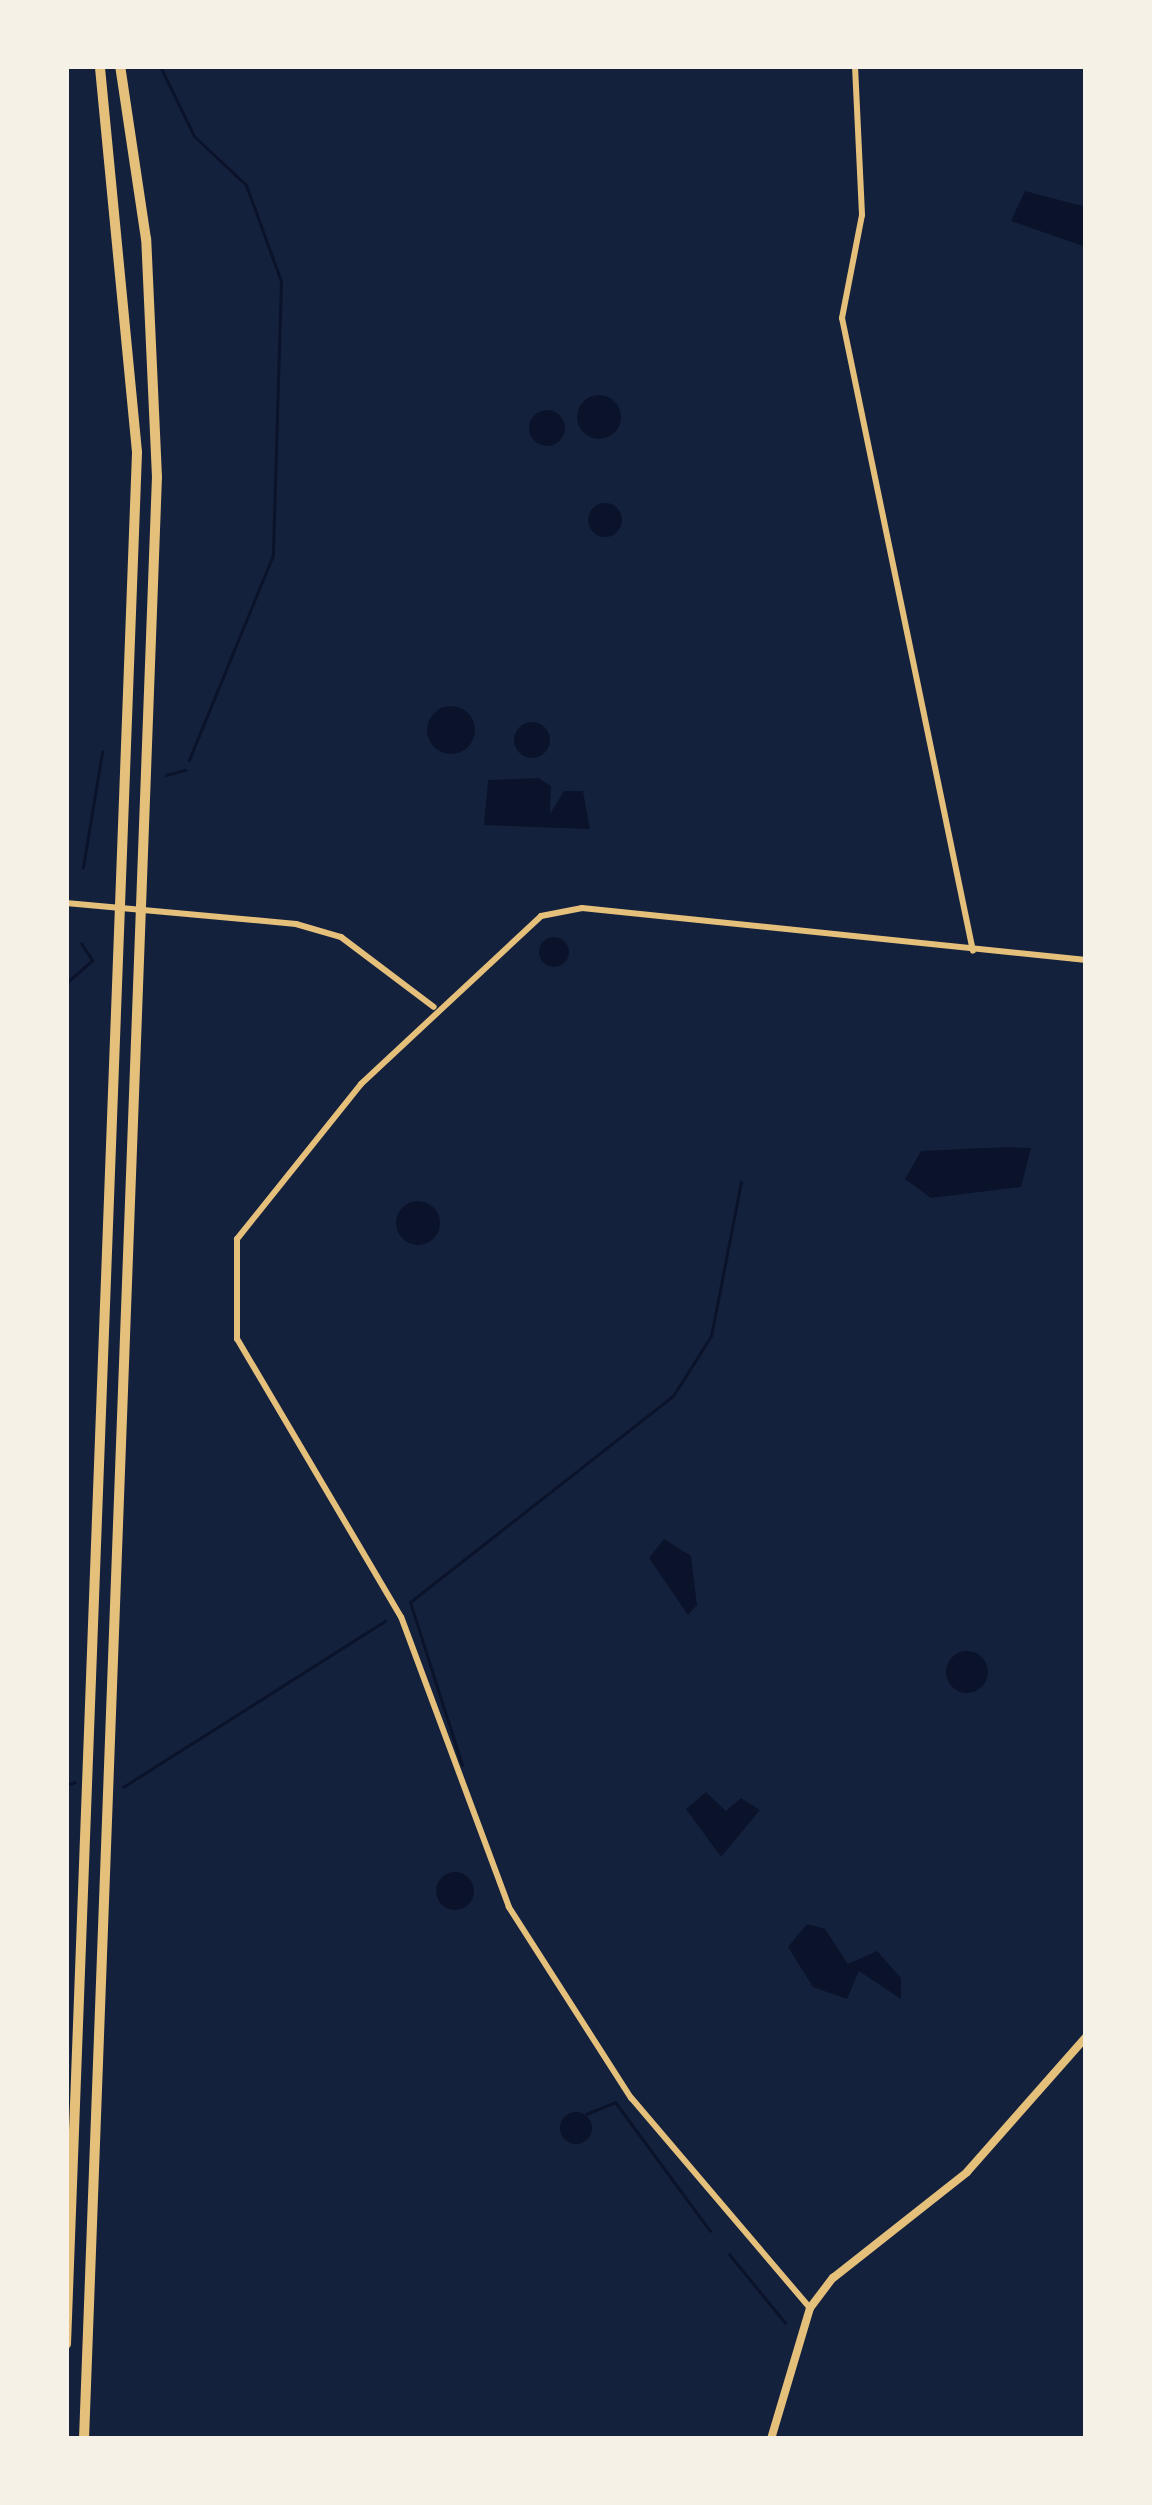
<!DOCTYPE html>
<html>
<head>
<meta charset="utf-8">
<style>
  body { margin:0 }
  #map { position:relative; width:1152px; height:2505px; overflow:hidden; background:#14213d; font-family:Quicksand,sans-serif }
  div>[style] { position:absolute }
  .water>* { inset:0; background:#0b132b }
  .round { border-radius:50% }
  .stream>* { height:3px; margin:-1.5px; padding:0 1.5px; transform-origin:1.5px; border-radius:1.5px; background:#0b132b }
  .minor>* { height:6px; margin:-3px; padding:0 3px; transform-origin:3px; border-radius:3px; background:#e5c07b }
  .tertiary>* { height:8px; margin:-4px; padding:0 4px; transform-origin:4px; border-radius:4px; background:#e5c07b }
  .motorway>* { height:10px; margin:-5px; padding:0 5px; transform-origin:5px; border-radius:5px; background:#e5c07b }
  span { translate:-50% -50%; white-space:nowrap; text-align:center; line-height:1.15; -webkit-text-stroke:9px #f6f1e7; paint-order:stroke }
  .frame { position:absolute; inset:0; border:69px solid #f6f1e7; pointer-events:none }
</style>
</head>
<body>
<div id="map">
  <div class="water">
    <i style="clip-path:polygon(1025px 191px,1086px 207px,1086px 247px,1011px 221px)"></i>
    <i class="round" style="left:577px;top:395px;width:44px;height:44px"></i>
    <i class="round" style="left:529px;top:410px;width:36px;height:36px"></i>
    <i class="round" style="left:588px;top:503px;width:34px;height:34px"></i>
    <i class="round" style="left:427px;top:706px;width:48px;height:48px"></i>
    <i class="round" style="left:514px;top:722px;width:36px;height:36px"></i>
    <i style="clip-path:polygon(538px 778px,551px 786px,550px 814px,564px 791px,583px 791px,590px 829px,484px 825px,488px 780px)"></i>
    <i class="round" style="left:539px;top:937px;width:30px;height:30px"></i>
    <i style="clip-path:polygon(1007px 1147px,1031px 1148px,1021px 1187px,931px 1198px,905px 1179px,921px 1151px)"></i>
    <i class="round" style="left:396px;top:1201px;width:44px;height:44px"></i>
    <i style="clip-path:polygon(664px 1539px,691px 1556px,697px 1605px,688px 1615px,649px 1558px)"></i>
    <i class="round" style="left:946px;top:1651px;width:42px;height:42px"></i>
    <i style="clip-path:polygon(706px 1792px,726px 1811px,741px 1798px,760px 1810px,721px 1857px,686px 1809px)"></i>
    <i class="round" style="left:436px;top:1872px;width:38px;height:38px"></i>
    <i style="clip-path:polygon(807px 1924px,825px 1929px,848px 1964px,877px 1951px,901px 1978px,901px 1999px,859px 1971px,847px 1999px,813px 1987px,788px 1947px)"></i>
    <i class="round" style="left:560px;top:2112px;width:32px;height:32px"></i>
  </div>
  <div class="stream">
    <i style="left:160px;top:66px;width:78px;rotate:64.1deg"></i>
    <i style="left:194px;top:136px;width:71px;rotate:43.3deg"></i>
    <i style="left:246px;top:185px;width:102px;rotate:70deg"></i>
    <i style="left:281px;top:281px;width:274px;rotate:91.7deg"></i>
    <i style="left:273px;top:555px;width:222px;rotate:112.3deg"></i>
    <i style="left:166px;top:775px;width:20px;rotate:-15deg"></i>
    <i style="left:83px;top:867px;width:117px;rotate:-80.6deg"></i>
    <i style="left:66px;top:983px;width:35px;rotate:-41deg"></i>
    <i style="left:92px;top:960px;width:20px;rotate:-123deg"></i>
    <i style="left:462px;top:1765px;width:171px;rotate:-107.7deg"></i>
    <i style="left:410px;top:1602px;width:334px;rotate:-38.1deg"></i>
    <i style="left:673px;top:1396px;width:71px;rotate:-57.7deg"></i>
    <i style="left:711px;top:1336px;width:157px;rotate:-79deg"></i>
    <i style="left:66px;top:1785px;width:9px;rotate:-18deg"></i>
    <i style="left:123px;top:1787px;width:310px;rotate:-32.4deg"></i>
    <i style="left:586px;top:2114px;width:31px;rotate:-22deg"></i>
    <i style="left:615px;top:2102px;width:160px;rotate:53.6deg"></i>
    <i style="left:729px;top:2254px;width:89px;rotate:50.9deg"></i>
  </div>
  <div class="minor">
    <i style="left:855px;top:66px;width:149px;rotate:87.3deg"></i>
    <i style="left:862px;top:215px;width:105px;rotate:101deg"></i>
    <i style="left:842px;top:318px;width:646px;rotate:78.31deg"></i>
    <i style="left:66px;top:903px;width:231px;rotate:5.2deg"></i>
    <i style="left:296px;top:924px;width:47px;rotate:16.1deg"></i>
    <i style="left:341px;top:937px;width:116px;rotate:37deg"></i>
    <i style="left:810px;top:2308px;width:276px;rotate:-130.4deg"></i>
    <i style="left:631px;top:2098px;width:227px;rotate:-122.6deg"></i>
    <i style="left:509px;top:1907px;width:309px;rotate:-110.4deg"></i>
    <i style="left:401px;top:1617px;width:323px;rotate:-120.5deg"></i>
    <i style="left:237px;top:1339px;width:100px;rotate:-90deg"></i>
    <i style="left:237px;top:1239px;width:198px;rotate:-51.3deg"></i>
    <i style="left:361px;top:1084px;width:246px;rotate:-43deg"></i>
    <i style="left:541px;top:916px;width:42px;rotate:-11deg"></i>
    <i style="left:582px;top:908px;width:507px;rotate:5.89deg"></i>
  </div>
  <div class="tertiary">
    <i style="left:771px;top:2439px;width:137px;rotate:-73.4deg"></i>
    <i style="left:810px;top:2308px;width:38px;rotate:-53deg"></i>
    <i style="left:833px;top:2278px;width:171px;rotate:-38.3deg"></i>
    <i style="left:967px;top:2172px;width:180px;rotate:-48.6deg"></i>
  </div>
  <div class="motorway">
    <i style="left:66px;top:2344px;width:1893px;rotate:-87.85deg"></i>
    <i style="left:137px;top:452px;width:388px;rotate:-95.5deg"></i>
    <i style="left:84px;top:2439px;width:1963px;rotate:-87.87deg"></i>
    <i style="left:157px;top:477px;width:238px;rotate:-92.6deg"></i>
    <i style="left:146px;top:239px;width:175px;rotate:-98.5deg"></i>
  </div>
  <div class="frame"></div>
</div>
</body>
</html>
